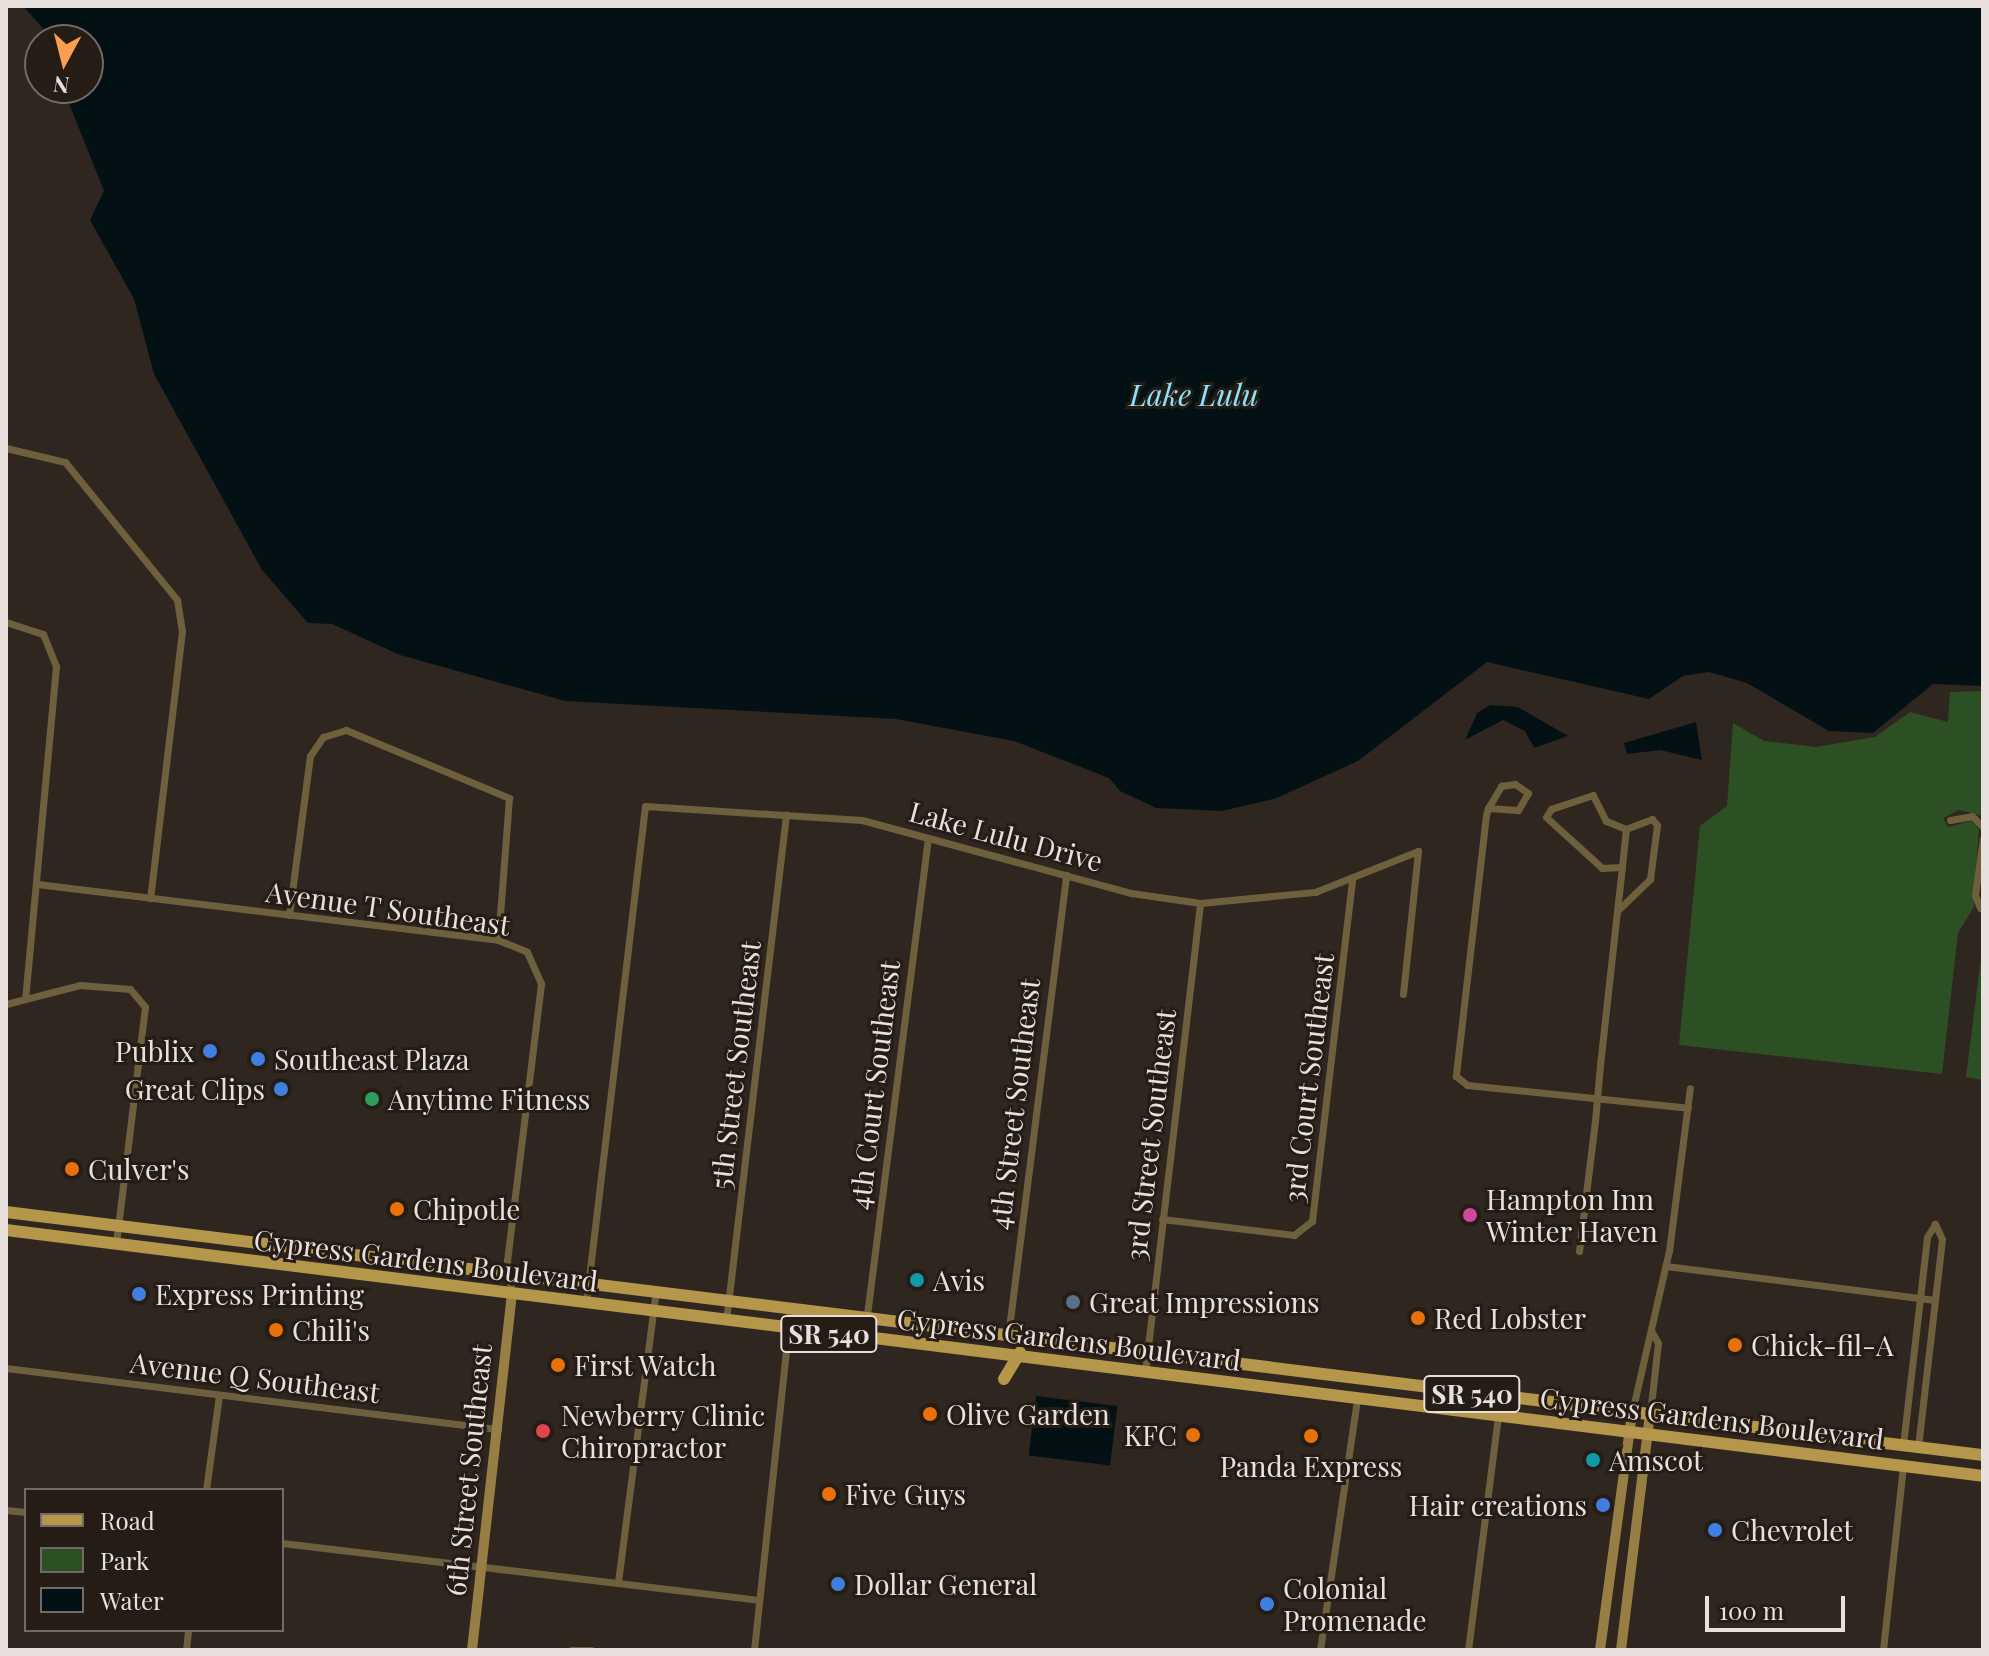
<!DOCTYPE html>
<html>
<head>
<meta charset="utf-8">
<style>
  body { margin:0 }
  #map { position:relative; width:1989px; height:1656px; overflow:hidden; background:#302620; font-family:"Playfair Display",serif }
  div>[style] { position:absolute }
  .green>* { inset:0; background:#2c5024 }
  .water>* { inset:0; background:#031115; transform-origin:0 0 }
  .street>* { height:7px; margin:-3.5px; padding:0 3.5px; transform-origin:3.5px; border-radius:3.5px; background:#6f603d }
  .secondary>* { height:10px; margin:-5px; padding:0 5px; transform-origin:5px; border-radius:5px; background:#967e45 }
  .primary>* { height:12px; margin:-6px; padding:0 6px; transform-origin:6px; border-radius:6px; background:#b5964a }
  .dots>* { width:22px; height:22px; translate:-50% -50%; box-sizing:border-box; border:4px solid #261c16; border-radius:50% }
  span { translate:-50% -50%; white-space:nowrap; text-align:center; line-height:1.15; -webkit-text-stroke:6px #261c16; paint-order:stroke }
  .shield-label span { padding:2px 6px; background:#261c16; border:2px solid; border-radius:6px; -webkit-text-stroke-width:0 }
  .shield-label { font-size:26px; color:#e7e0dc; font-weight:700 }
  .street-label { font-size:28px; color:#e7e0dc }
  .poi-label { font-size:28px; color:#e7e0dc }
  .right { translate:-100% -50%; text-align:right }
  .left { translate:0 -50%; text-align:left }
  .water-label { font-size:30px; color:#8ce2fb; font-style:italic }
  .frame { position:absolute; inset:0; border:8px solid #e7e0dc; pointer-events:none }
  .legend { position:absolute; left:24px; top:1488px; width:260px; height:144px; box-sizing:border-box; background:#261c16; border:2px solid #736a65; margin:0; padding:10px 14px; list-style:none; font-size:24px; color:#e7e0dc }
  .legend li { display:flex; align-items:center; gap:16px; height:40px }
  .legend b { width:40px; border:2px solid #736a65 }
  .north { position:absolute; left:24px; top:24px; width:80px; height:80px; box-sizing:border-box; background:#261c16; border:2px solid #736a65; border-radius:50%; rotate:187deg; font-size:22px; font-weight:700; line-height:32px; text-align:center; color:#e7e0dc }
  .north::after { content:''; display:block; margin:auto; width:28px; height:36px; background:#fb9e51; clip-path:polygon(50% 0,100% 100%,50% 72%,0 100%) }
  .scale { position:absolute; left:1705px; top:1596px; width:140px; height:36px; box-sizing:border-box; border:4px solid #e7e0dc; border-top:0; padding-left:10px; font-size:24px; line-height:28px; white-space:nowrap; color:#e7e0dc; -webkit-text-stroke:6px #261c16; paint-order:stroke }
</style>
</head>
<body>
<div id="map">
  <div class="green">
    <i style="clip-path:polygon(1982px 691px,1983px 816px,1959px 810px,1943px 818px,1948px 827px,1971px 821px,1979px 829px,1974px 907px,1958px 933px,1942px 1074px,1679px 1045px,1700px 826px,1727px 806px,1733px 723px,1764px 741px,1816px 747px,1875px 737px,1910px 712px,1948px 722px,1950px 692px)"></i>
    <i style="clip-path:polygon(1983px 942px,1983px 1080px,1966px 1077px)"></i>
  </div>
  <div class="water">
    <i style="clip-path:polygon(23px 6px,1983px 6px,1983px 686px,1933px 684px,1873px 733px,1829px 731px,1747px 683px,1709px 672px,1683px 676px,1649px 699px,1487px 662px,1358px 761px,1277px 798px,1222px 811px,1156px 808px,1120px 791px,1109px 778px,1014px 741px,896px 719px,565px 701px,400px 655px,332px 624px,308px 623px,262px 570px,154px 374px,134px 299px,90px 220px,104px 191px,68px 101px,76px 88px,88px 88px,88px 40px,53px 40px)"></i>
    <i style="clip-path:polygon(1490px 705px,1518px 707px,1568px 736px,1534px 748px,1525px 731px,1503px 720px,1465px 740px,1477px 713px)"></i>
    <i style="clip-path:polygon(1696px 722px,1702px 760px,1660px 750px,1627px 754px,1624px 743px)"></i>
    <i style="left:1036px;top:1396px;width:82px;height:60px;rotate:7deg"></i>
  </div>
  <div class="street">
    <i style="left:6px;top:448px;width:61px;rotate:13.3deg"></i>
    <i style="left:65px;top:462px;width:178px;rotate:50.9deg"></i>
    <i style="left:177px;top:600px;width:31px;rotate:81deg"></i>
    <i style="left:182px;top:631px;width:269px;rotate:96.8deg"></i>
    <i style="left:6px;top:622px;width:39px;rotate:18deg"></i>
    <i style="left:43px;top:634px;width:35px;rotate:68deg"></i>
    <i style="left:56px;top:666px;width:333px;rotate:95.3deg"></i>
    <i style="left:1488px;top:808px;width:26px;rotate:-59deg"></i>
    <i style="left:1501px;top:786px;width:14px;rotate:-8deg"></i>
    <i style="left:1515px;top:784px;width:16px;rotate:35deg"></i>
    <i style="left:1528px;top:793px;width:20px;rotate:120deg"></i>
    <i style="left:1518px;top:810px;width:30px;rotate:-176deg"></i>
    <i style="left:1488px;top:808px;width:7px;rotate:106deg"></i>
    <i style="left:1486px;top:815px;width:263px;rotate:96.6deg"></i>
    <i style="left:1456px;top:1076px;width:14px;rotate:39deg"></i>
    <i style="left:1467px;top:1085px;width:222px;rotate:5.9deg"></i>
    <i style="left:1950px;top:820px;width:22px;rotate:-10deg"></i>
    <i style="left:1972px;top:816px;width:16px;rotate:45deg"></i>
    <i style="left:37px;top:884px;width:464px;rotate:6.9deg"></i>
    <i style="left:498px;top:940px;width:31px;rotate:22deg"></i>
    <i style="left:527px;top:952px;width:35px;rotate:66deg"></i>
    <i style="left:541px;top:984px;width:278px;rotate:97deg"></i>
    <i style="left:507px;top:1260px;width:35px;rotate:82deg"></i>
    <i style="left:1980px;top:908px;width:14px;rotate:-111deg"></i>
    <i style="left:1975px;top:895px;width:57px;rotate:-81.9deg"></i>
    <i style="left:1618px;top:910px;width:45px;rotate:-44.1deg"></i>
    <i style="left:1650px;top:879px;width:54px;rotate:-82.6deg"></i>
    <i style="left:1657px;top:825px;width:8px;rotate:-130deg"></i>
    <i style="left:1652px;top:819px;width:28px;rotate:159deg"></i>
    <i style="left:289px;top:915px;width:160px;rotate:-82.5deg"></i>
    <i style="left:310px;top:756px;width:23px;rotate:-56deg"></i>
    <i style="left:323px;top:737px;width:24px;rotate:-17deg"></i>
    <i style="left:346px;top:730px;width:177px;rotate:22.6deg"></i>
    <i style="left:509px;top:798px;width:142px;rotate:94.4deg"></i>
    <i style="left:1403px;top:994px;width:144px;rotate:-84deg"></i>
    <i style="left:6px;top:1004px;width:76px;rotate:-14.4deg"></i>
    <i style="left:80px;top:985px;width:50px;rotate:4.6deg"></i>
    <i style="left:130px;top:989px;width:23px;rotate:50deg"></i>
    <i style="left:145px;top:1007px;width:239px;rotate:97deg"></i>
    <i style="left:1162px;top:1219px;width:133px;rotate:6.9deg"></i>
    <i style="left:1294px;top:1235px;width:23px;rotate:-38deg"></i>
    <i style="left:1312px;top:1221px;width:343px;rotate:-83.3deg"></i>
    <i style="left:1579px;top:1251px;width:131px;rotate:-83deg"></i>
    <i style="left:1595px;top:1121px;width:56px;rotate:-84.9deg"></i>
    <i style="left:1600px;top:1065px;width:172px;rotate:-83.7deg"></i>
    <i style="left:1619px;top:894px;width:65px;rotate:-83.9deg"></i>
    <i style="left:1626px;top:829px;width:22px;rotate:-158deg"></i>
    <i style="left:1606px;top:821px;width:29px;rotate:-117deg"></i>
    <i style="left:1593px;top:795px;width:44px;rotate:161.6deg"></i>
    <i style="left:1551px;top:809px;width:9px;rotate:122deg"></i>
    <i style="left:1546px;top:817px;width:76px;rotate:42.3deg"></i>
    <i style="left:1602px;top:868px;width:20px;rotate:-3deg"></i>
    <i style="left:1666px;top:1266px;width:271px;rotate:7.2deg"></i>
    <i style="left:586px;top:1303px;width:500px;rotate:-83.23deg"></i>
    <i style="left:645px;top:806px;width:217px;rotate:3.7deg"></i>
    <i style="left:862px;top:820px;width:279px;rotate:15.2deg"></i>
    <i style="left:1131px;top:893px;width:70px;rotate:8.2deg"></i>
    <i style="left:1200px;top:903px;width:116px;rotate:-5.5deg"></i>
    <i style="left:1315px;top:892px;width:111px;rotate:-21.7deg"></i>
    <i style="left:726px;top:1321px;width:510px;rotate:-83.24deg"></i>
    <i style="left:1008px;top:1336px;width:465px;rotate:-82.8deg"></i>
    <i style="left:864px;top:1338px;width:504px;rotate:-82.71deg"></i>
    <i style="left:6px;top:1368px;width:496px;rotate:7.1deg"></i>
    <i style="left:1145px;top:1372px;width:472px;rotate:-83.3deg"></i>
    <i style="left:1632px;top:1412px;width:165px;rotate:-77.1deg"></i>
    <i style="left:1669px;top:1251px;width:164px;rotate:-82.7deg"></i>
    <i style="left:1650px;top:1414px;width:71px;rotate:-83.6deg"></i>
    <i style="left:1658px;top:1343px;width:13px;rotate:-119deg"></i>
    <i style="left:1903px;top:1445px;width:209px;rotate:-83.4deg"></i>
    <i style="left:1927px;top:1237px;width:15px;rotate:-58deg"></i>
    <i style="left:1918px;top:1447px;width:209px;rotate:-83.4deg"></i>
    <i style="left:1942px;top:1239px;width:17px;rotate:-115deg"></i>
    <i style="left:206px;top:1490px;width:96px;rotate:-82.2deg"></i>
    <i style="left:6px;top:1510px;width:20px;rotate:6deg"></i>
    <i style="left:282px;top:1543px;width:476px;rotate:6.8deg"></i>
    <i style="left:618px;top:1582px;width:288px;rotate:-82.6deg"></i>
    <i style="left:186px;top:1650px;width:20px;rotate:-84deg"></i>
    <i style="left:571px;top:1650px;width:20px"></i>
    <i style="left:754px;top:1650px;width:340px;rotate:-83.9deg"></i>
    <i style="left:1320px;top:1650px;width:255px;rotate:-81.6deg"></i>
    <i style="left:1468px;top:1650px;width:237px;rotate:-82.7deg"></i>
    <i style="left:1883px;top:1650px;width:185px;rotate:-83.8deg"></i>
  </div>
  <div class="secondary">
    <i style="left:472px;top:1650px;width:357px;rotate:-83.6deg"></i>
    <i style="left:1600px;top:1650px;width:240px;rotate:-82.3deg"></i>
    <i style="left:1621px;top:1650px;width:238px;rotate:-83deg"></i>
  </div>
  <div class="primary">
    <i style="left:6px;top:1212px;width:1992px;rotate:7.01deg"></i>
    <i style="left:6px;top:1230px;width:1992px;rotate:7.09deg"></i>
    <i style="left:1004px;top:1379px;width:31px;rotate:-59deg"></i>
  </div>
  <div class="dots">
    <i style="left:210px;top:1051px;background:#3f7fe0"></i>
    <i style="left:258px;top:1059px;background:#3f7fe0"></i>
    <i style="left:281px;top:1089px;background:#3f7fe0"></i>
    <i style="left:372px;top:1099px;background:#2e9e5b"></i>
    <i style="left:72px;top:1169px;background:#e8710a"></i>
    <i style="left:397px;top:1209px;background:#e8710a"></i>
    <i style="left:1470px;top:1215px;background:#d1479c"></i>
    <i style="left:917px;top:1280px;background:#0f9aa8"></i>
    <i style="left:139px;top:1294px;background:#3f7fe0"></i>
    <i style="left:1073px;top:1302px;background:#5c6f8a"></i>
    <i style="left:1418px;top:1318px;background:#e8710a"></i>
    <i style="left:276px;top:1330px;background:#e8710a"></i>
    <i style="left:1735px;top:1345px;background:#e8710a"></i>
    <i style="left:558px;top:1365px;background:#e8710a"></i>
    <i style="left:930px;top:1414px;background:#e8710a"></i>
    <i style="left:543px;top:1431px;background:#e0444e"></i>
    <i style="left:1193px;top:1435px;background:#e8710a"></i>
    <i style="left:1311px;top:1436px;background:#e8710a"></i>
    <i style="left:1593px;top:1460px;background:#0f9aa8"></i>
    <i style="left:829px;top:1494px;background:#e8710a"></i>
    <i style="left:1603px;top:1505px;background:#3f7fe0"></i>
    <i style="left:1715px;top:1530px;background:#3f7fe0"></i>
    <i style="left:838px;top:1584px;background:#3f7fe0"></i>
    <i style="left:1267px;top:1604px;background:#3f7fe0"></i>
  </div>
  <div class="shield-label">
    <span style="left:829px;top:1334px">SR 540</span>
    <span style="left:1472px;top:1394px">SR 540</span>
  </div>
  <div class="street-label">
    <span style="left:1006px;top:836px;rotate:15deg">Lake Lulu Drive</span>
    <span style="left:388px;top:908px;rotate:8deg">Avenue T Southeast</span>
    <span style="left:735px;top:1065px;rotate:-83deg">5th Street Southeast</span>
    <span style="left:1308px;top:1078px;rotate:-83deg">3rd Court Southeast</span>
    <span style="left:874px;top:1085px;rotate:-83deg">4th Court Southeast</span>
    <span style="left:1014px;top:1104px;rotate:-83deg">4th Street Southeast</span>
    <span style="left:1150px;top:1135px;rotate:-83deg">3rd Street Southeast</span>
    <span style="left:426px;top:1260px;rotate:7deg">Cypress Gardens Boulevard</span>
    <span style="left:1069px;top:1339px;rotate:7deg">Cypress Gardens Boulevard</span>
    <span style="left:255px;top:1377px;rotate:7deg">Avenue Q Southeast</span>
    <span style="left:1712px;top:1418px;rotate:7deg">Cypress Gardens Boulevard</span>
    <span style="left:468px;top:1470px;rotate:-84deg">6th Street Southeast</span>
  </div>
  <div class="poi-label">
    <span class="right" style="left:194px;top:1051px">Publix</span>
    <span class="left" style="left:274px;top:1059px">Southeast Plaza</span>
    <span class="right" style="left:265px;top:1089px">Great Clips</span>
    <span class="left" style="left:388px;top:1099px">Anytime Fitness</span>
    <span class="left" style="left:88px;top:1169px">Culver's</span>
    <span class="left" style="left:1486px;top:1215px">Hampton Inn<br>Winter Haven</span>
    <span class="left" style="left:413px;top:1209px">Chipotle</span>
    <span class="left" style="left:933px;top:1280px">Avis</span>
    <span class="left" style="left:155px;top:1294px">Express Printing</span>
    <span class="left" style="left:1089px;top:1302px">Great Impressions</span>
    <span class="left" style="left:1434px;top:1318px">Red Lobster</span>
    <span class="left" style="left:292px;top:1330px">Chili's</span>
    <span class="left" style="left:1751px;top:1345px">Chick-fil-A</span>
    <span class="left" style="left:574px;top:1365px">First Watch</span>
    <span class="left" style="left:946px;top:1414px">Olive Garden</span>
    <span class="left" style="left:561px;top:1431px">Newberry Clinic<br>Chiropractor</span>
    <span class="right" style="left:1177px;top:1435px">KFC</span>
    <span class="left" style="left:1609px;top:1460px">Amscot</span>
    <span style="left:1311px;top:1466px">Panda Express</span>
    <span class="left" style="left:845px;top:1494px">Five Guys</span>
    <span class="right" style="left:1587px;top:1505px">Hair creations</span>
    <span class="left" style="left:1731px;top:1530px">Chevrolet</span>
    <span class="left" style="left:854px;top:1584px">Dollar General</span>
    <span class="left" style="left:1283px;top:1604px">Colonial<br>Promenade</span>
  </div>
  <div class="water-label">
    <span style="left:1194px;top:394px">Lake Lulu</span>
  </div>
  <div class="frame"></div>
  <ul class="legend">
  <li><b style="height:10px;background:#b5964a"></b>Road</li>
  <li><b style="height:22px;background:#2c5024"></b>Park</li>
  <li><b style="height:22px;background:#031115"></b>Water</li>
  </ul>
  <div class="north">N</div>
  <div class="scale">100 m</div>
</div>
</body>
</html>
